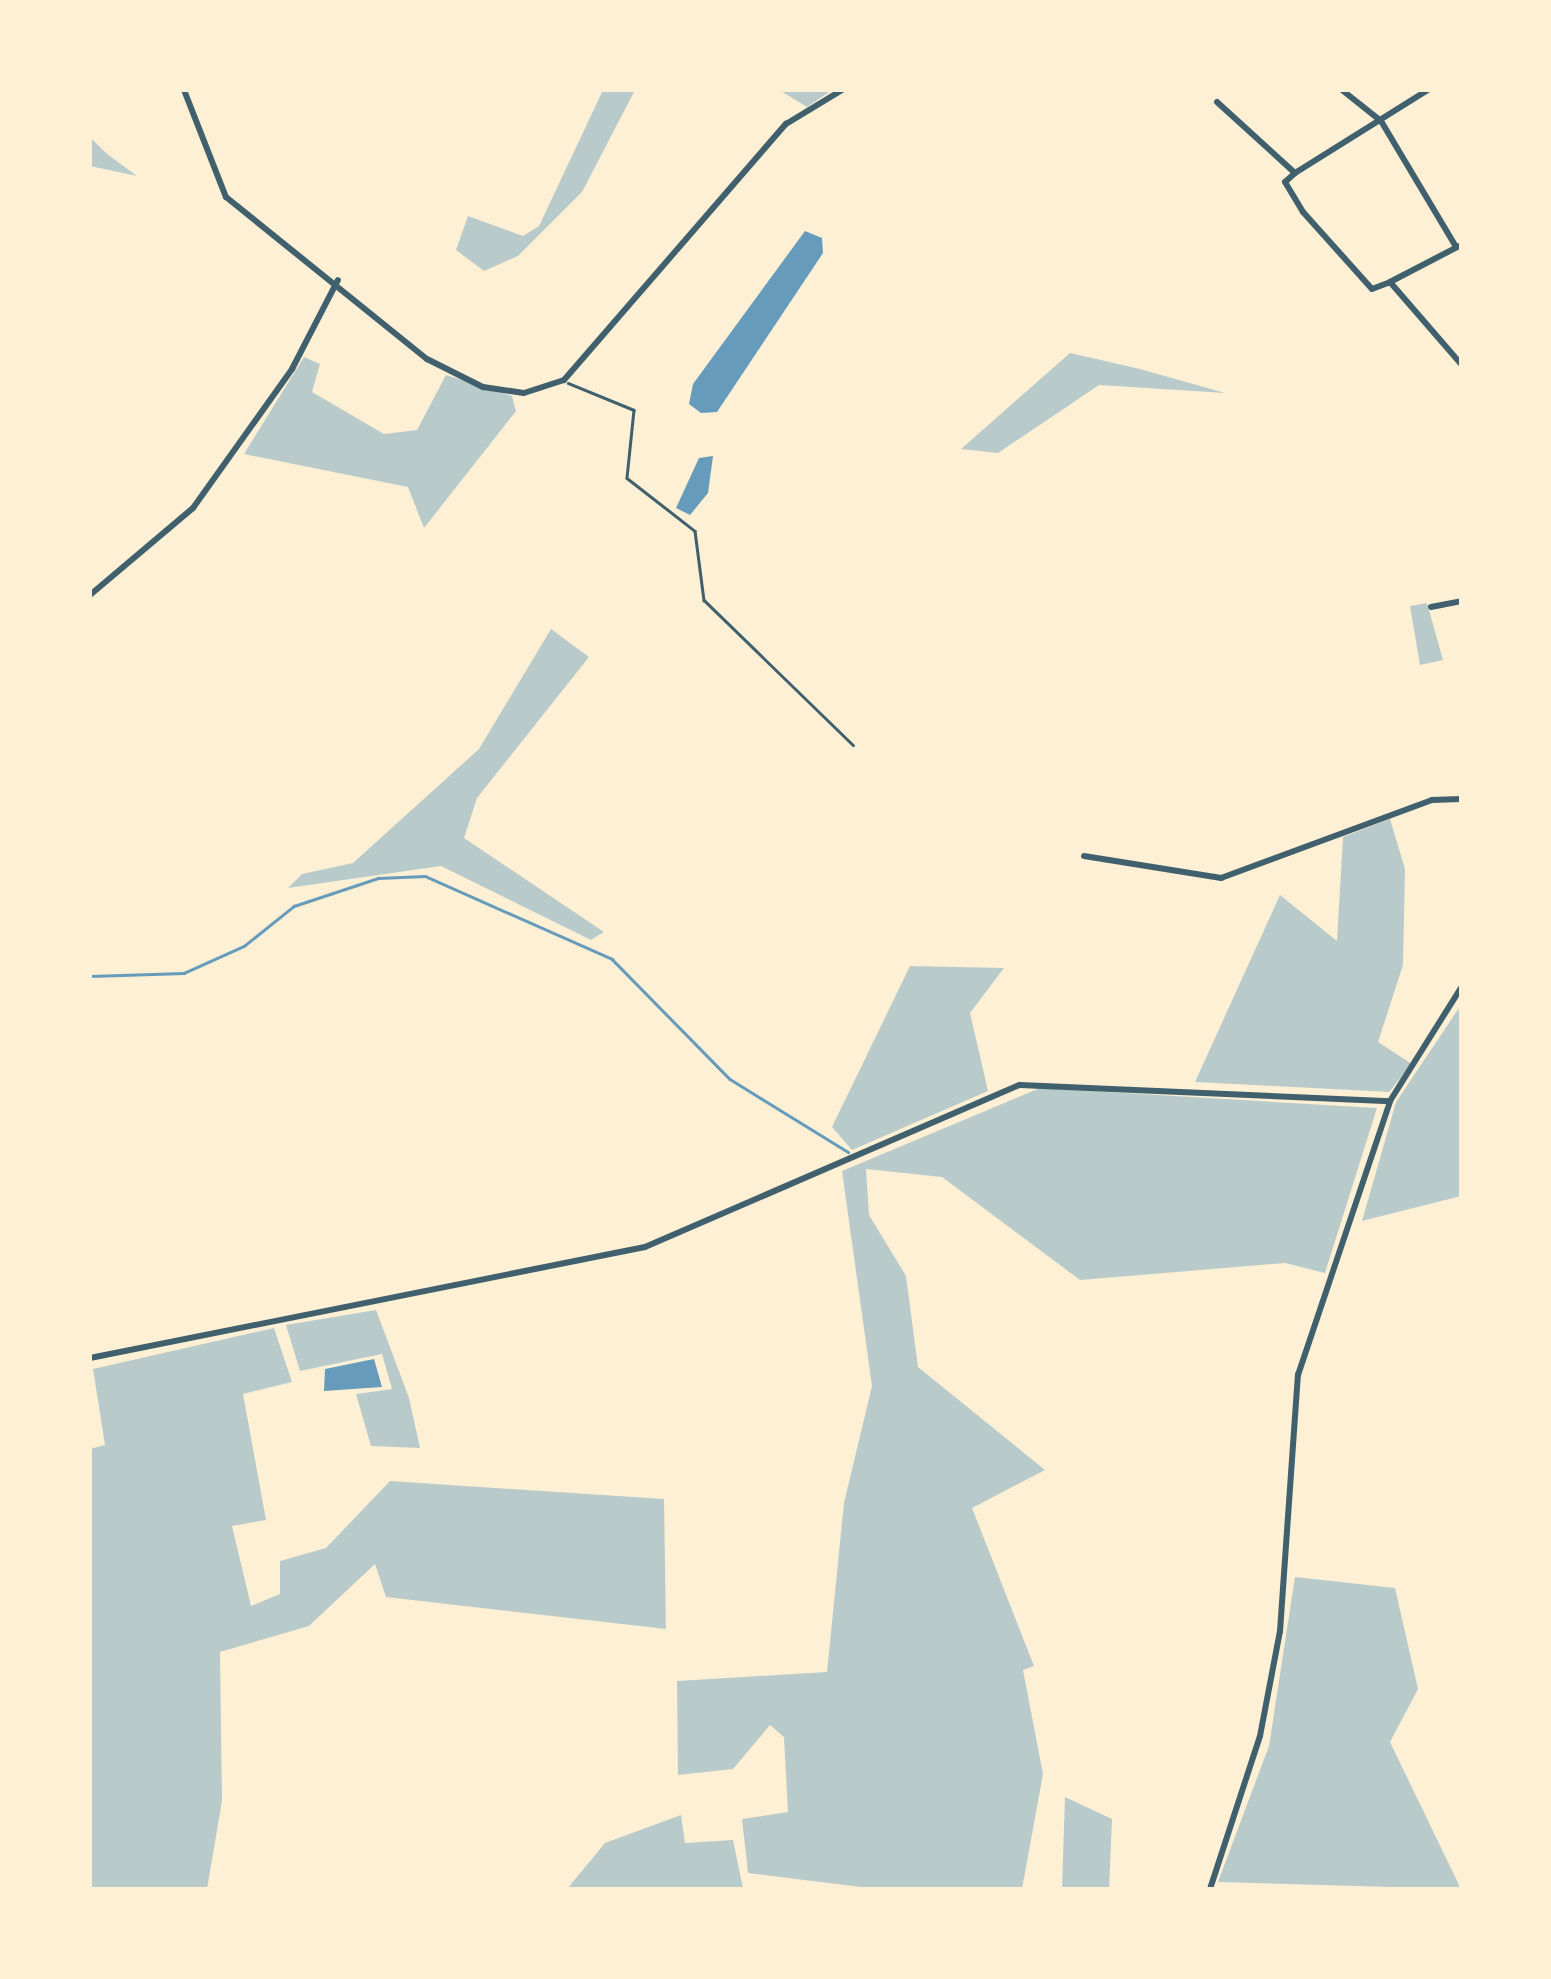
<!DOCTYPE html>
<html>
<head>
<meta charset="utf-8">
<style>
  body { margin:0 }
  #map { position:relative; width:1551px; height:1979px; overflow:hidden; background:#fdf0d5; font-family:Literata,serif }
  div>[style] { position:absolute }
  .green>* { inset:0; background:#b9caca }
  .water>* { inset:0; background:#669bbc }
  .stream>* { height:2.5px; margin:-1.25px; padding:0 1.25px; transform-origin:1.25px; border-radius:1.25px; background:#669bbc }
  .service>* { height:2.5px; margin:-1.25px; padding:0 1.25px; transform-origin:1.25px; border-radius:1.25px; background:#3f606c }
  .minor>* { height:6px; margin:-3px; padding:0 3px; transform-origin:3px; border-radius:3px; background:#3f606c }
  span { translate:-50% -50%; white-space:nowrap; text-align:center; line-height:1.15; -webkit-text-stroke:10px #fdf0d5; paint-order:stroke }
  .frame { position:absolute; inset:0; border:92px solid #fdf0d5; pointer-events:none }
</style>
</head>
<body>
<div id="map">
  <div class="green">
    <i style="clip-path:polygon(603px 90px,635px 90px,582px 192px,518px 256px,484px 271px,456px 250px,468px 216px,523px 236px,539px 226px)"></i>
    <i style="clip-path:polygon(779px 90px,832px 90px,807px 107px)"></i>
    <i style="clip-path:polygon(90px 137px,107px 154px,137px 176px,90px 166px)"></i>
    <i style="clip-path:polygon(1070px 353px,1140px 369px,1225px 393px,1099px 385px,998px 453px,961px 449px)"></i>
    <i style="clip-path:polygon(304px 357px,320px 364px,312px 392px,384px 434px,417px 430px,446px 375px,512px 396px,516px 411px,424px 528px,408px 487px,244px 454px)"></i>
    <i style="clip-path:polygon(1427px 603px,1443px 660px,1420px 665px,1410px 606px)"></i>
    <i style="clip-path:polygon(551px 629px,589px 657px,477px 798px,464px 838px,604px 932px,591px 940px,441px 866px,288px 888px,302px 874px,353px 863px,479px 749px)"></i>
    <i style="clip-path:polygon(1390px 819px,1405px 869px,1403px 965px,1378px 1042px,1412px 1064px,1389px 1092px,1195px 1082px,1280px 895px,1337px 941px,1343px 837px)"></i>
    <i style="clip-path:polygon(910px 966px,1004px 968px,970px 1013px,988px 1091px,852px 1150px,832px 1127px)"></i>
    <i style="clip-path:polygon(1461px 1005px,1461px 1196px,1362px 1221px,1396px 1102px)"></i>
    <i style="clip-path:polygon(1040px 1088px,1377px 1108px,1325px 1273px,1285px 1263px,1080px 1280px,942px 1177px,866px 1169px,869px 1215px,906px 1276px,918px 1367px,1045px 1470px,972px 1508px,1034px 1666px,1023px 1670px,1043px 1774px,1022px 1889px,877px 1889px,748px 1873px,742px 1819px,788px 1812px,784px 1737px,770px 1725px,733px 1769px,678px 1775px,677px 1681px,827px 1672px,844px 1503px,872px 1386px,842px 1171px)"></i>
    <i style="clip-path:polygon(376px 1310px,409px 1398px,420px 1448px,371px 1446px,356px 1394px,392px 1389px,382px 1354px,300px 1371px,286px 1325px)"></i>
    <i style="clip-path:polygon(274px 1328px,292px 1382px,243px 1394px,266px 1520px,232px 1526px,251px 1606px,280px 1594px,280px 1561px,326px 1548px,390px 1481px,664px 1499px,666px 1629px,386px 1597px,375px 1564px,309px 1626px,220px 1652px,222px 1801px,207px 1889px,90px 1889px,90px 1449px,105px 1445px,93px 1369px)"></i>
    <i style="clip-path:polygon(1295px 1577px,1395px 1588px,1418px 1689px,1390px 1742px,1461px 1889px,1218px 1882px,1269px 1746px)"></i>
    <i style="clip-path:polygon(1065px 1797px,1112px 1819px,1109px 1889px,1062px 1889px)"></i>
    <i style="clip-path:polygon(681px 1815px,685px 1843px,733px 1840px,743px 1888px,567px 1889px,605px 1843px)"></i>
  </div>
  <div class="water">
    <i style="clip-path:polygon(805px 231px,822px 238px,823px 253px,717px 412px,701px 413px,689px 404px,693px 384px)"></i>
    <i style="clip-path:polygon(713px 456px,708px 493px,690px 515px,676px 508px,699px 458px)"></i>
    <i style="clip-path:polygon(374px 1359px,382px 1387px,324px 1391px,325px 1369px)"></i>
  </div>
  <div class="stream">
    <i style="left:90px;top:976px;width:94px;rotate:-1.8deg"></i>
    <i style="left:184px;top:973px;width:66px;rotate:-24.2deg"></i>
    <i style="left:244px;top:946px;width:64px;rotate:-38.7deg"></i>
    <i style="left:294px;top:906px;width:89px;rotate:-18.4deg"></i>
    <i style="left:378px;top:878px;width:47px;rotate:-2.4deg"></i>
    <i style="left:425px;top:876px;width:205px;rotate:23.9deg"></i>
    <i style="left:612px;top:959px;width:168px;rotate:45.5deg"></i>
    <i style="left:730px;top:1079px;width:139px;rotate:31.7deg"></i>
  </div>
  <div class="service">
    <i style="left:568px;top:383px;width:71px;rotate:22.2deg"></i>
    <i style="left:634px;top:410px;width:68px;rotate:95.9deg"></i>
    <i style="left:627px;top:478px;width:86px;rotate:37.9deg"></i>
    <i style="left:695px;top:531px;width:70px;rotate:82.6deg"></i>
    <i style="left:704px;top:600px;width:208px;rotate:44.2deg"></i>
  </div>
  <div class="minor">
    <i style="left:184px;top:90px;width:115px;rotate:68.6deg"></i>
    <i style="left:226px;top:197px;width:258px;rotate:38.9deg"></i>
    <i style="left:427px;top:359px;width:63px;rotate:26.6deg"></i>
    <i style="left:483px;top:387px;width:41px;rotate:8.3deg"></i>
    <i style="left:524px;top:393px;width:42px;rotate:-18deg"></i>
    <i style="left:564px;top:380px;width:339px;rotate:-49.1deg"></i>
    <i style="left:786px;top:124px;width:66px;rotate:-31.3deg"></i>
    <i style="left:1342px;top:90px;width:50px;rotate:38.5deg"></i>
    <i style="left:1381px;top:121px;width:147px;rotate:59.2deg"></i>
    <i style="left:1217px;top:102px;width:105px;rotate:42.3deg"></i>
    <i style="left:1295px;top:173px;width:157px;rotate:-32deg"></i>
    <i style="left:1295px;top:173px;width:13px;rotate:138deg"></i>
    <i style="left:1285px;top:182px;width:35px;rotate:59deg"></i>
    <i style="left:1303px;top:212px;width:103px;rotate:48.1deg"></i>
    <i style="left:1372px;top:289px;width:19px;rotate:-21deg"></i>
    <i style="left:1390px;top:282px;width:108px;rotate:49.1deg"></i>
    <i style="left:1390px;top:282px;width:80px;rotate:-27.5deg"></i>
    <i style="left:90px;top:595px;width:135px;rotate:-40.2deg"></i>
    <i style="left:193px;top:508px;width:171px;rotate:-54.5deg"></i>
    <i style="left:292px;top:369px;width:100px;rotate:-62.7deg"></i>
    <i style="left:1431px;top:607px;width:31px;rotate:-11deg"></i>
    <i style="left:1084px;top:856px;width:139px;rotate:9.1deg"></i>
    <i style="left:1221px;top:878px;width:225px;rotate:-20.3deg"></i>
    <i style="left:1432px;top:800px;width:29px;rotate:-2deg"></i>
    <i style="left:90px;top:1358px;width:566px;rotate:-11.31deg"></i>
    <i style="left:645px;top:1247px;width:408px;rotate:-23.4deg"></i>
    <i style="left:1020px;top:1085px;width:370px;rotate:2.5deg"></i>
    <i style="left:1210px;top:1889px;width:161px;rotate:-71.9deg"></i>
    <i style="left:1260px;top:1736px;width:107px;rotate:-79.2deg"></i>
    <i style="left:1280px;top:1631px;width:257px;rotate:-86deg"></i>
    <i style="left:1298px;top:1375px;width:289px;rotate:-71.4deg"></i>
    <i style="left:1390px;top:1101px;width:133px;rotate:-57.9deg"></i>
  </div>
  <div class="frame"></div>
</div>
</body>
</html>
